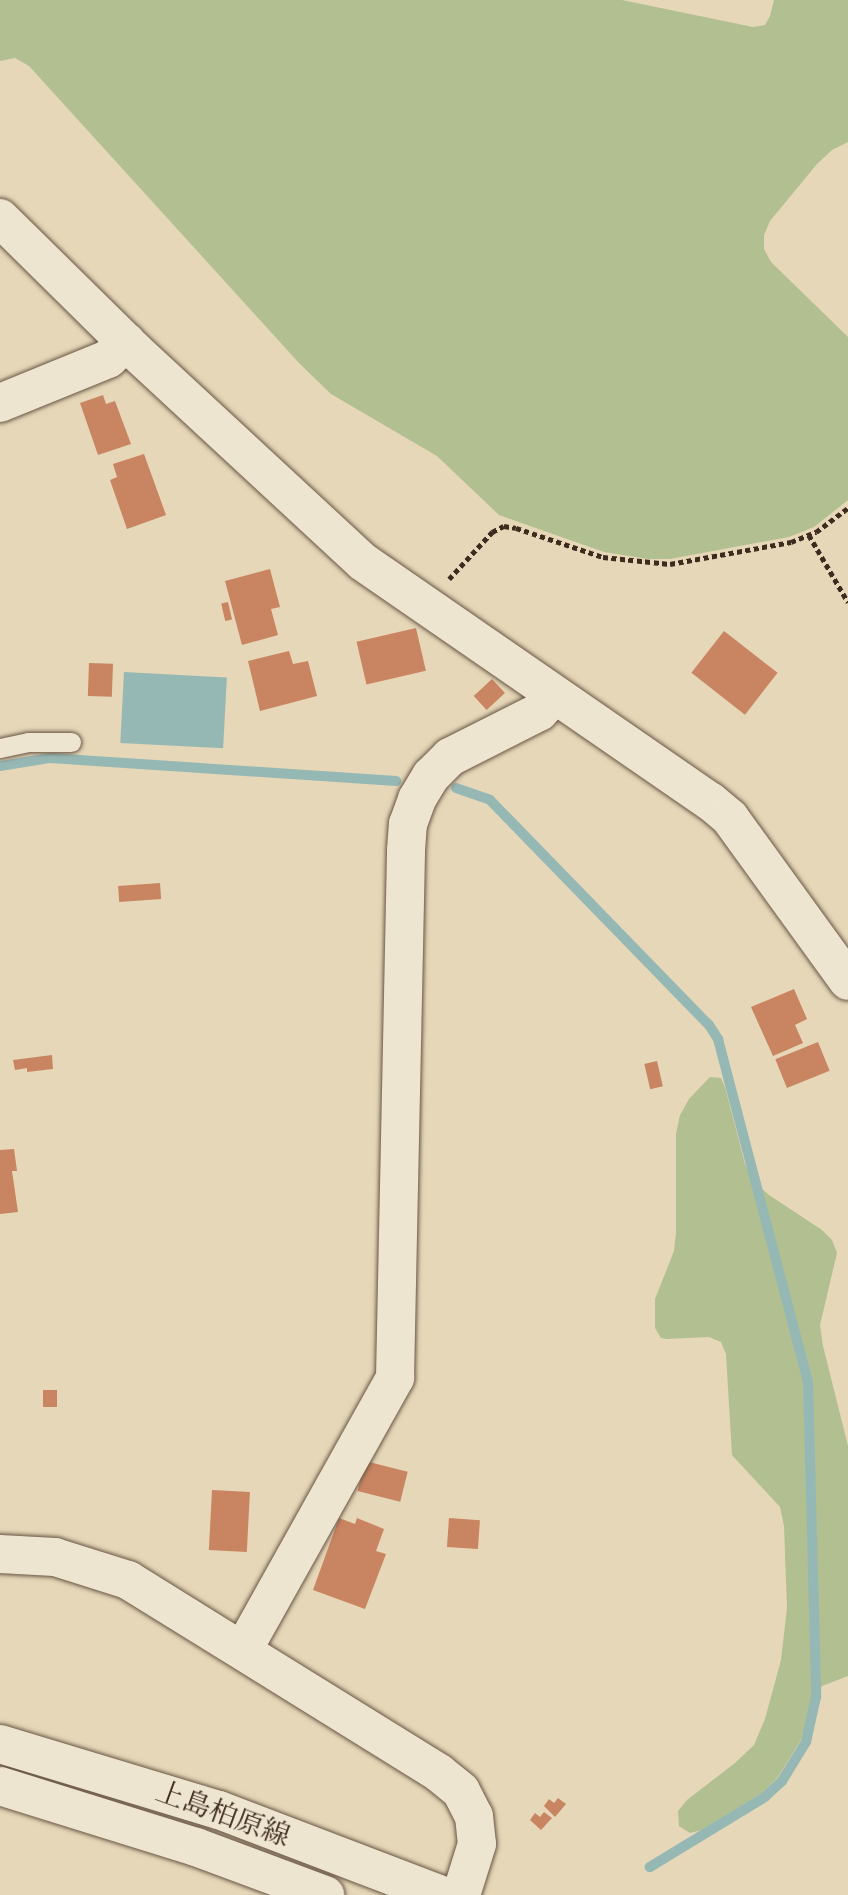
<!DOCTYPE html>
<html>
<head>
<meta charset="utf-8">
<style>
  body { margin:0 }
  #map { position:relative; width:848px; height:1895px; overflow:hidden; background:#e5d7b7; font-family:Alegreya,"Noto Serif JP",serif }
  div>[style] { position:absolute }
  .green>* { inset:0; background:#b2bf90 }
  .water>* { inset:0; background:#96b8b4; transform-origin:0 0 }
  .stream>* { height:10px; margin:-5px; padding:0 5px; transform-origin:5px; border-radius:5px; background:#96b8b4 }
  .building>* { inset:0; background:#c98462; transform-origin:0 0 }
  .path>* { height:4.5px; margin-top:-2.25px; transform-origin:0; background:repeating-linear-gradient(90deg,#3e2a1f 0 5px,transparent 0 8.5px) }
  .roads { filter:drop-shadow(0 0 2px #685545) drop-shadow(0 0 2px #685545) }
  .lane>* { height:19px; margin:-9.5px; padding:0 9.5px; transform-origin:9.5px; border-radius:9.5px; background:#eee5d0 }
  .street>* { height:38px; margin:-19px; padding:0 19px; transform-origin:19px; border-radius:19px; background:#eee5d0 }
  .secondary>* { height:38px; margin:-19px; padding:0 19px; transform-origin:19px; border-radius:19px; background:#eee5d0 }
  span { translate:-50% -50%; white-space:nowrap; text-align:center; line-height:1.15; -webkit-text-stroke:5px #eee5d0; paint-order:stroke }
  .street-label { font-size:28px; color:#3e2a1f }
</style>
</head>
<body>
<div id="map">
  <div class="green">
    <i style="clip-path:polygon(0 0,622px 0,753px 27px,765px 25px,770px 16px,774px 0,848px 0,848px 142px,832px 150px,817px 164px,770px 221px,764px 235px,764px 249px,771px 262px,848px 337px,848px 500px,814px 527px,789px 537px,670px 559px,648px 559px,604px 552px,499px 515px,437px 456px,331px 394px,299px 363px,29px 66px,15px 58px,0 61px)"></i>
    <i style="clip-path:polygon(710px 1077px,721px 1078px,725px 1087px,745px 1164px,754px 1182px,769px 1195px,822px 1230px,832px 1240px,837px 1253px,820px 1325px,823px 1346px,848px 1446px,848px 1676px,822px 1686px,813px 1702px,801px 1740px,778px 1777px,762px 1793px,702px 1830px,690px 1833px,679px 1826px,678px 1811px,687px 1800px,735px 1763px,754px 1745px,765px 1719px,781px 1660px,787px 1608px,784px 1526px,780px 1507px,732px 1455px,726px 1354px,721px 1342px,709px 1337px,667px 1339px,661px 1338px,655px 1328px,655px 1299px,674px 1251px,676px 1233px,676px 1134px,680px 1115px,689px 1099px)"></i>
  </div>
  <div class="water">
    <i style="left:124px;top:672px;width:103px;height:71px;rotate:3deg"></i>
  </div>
  <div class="stream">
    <i style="left:0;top:766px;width:51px;rotate:-9.1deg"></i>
    <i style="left:50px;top:758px;width:347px;rotate:3.8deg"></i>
    <i style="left:456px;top:788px;width:36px;rotate:19deg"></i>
    <i style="left:490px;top:800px;width:314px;rotate:45.8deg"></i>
    <i style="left:709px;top:1025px;width:17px;rotate:57deg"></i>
    <i style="left:718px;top:1039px;width:354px;rotate:75.3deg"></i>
    <i style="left:808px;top:1381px;width:316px;rotate:88.5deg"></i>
    <i style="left:816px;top:1697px;width:46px;rotate:102.5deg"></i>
    <i style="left:806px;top:1742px;width:46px;rotate:121.6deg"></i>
    <i style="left:782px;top:1781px;width:23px;rotate:137deg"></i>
    <i style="left:765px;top:1797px;width:135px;rotate:148.7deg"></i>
  </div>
  <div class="building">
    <i style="clip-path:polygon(103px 395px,106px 404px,115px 401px,131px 444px,98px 455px,80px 403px)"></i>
    <i style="clip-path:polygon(144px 454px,166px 515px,127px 529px,110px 480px,117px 477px,113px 464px)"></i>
    <i style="clip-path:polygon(270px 569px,280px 607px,271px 609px,278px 635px,242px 645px,225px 581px)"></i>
    <i style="left:228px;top:602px;width:18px;height:7px;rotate:77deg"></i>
    <i style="left:416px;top:628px;width:44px;height:61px;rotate:77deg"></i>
    <i style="left:724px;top:631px;width:68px;height:53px;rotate:38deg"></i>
    <i style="clip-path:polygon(289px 651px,293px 664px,308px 661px,317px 696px,260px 711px,248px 661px)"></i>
    <i style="left:89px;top:663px;width:24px;height:33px;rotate:2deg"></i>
    <i style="left:492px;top:679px;width:19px;height:25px;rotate:47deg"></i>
    <i style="left:160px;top:883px;width:16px;height:42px;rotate:86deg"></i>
    <i style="clip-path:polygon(794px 989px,807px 1019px,795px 1025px,803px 1043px,773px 1056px,751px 1007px)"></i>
    <i style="left:818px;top:1042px;width:31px;height:46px;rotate:68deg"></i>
    <i style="clip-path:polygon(52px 1055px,53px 1069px,27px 1072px,27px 1068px,15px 1070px,13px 1060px)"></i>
    <i style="left:657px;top:1061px;width:26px;height:13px;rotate:77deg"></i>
    <i style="clip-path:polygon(14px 1149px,17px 1171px,12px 1171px,18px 1212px,0 1214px,0 1150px)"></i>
    <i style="left:43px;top:1390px;width:14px;height:17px"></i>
    <i style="left:365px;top:1461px;width:44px;height:31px;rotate:14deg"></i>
    <i style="left:212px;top:1490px;width:38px;height:60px;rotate:3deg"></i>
    <i style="clip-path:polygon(339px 1518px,355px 1524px,357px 1518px,384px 1529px,376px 1551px,386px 1554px,365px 1609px,313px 1590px)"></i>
    <i style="left:449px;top:1518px;width:31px;height:29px;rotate:4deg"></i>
    <i style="clip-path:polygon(558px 1798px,566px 1804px,555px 1817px,544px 1806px,549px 1799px,554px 1803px)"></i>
    <i style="clip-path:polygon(544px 1812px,552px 1818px,541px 1830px,530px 1820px,535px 1813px,540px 1817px)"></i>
  </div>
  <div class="path">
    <i style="left:809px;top:535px;width:78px;rotate:59.8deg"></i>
    <i style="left:449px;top:579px;width:64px;rotate:-47.5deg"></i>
    <i style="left:492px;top:532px;width:13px;rotate:-27deg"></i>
    <i style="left:504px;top:526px;width:12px;rotate:9deg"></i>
    <i style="left:516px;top:528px;width:92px;rotate:18.4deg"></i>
    <i style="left:603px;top:557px;width:67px;rotate:6deg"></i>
    <i style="left:670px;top:564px;width:123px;rotate:-10.3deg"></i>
    <i style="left:791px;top:542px;width:27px;rotate:-22deg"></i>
    <i style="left:816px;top:532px;width:40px;rotate:-37deg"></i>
  </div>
  <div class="roads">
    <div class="lane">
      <i style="left:0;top:748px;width:29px;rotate:-12deg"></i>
      <i style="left:28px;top:742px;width:43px"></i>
    </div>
    <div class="street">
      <i style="left:0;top:218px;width:187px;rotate:44.6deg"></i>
      <i style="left:133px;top:349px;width:313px;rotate:42.8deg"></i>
      <i style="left:363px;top:562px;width:421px;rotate:34.6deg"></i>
      <i style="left:710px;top:801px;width:26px;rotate:40deg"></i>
      <i style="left:730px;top:818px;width:201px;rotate:54.1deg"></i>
      <i style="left:0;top:403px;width:117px;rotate:-22.2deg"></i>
      <i style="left:108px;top:359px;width:25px;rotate:-43deg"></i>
      <i style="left:243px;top:1650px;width:312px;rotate:-60.8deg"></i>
      <i style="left:395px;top:1378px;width:527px;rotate:-88.8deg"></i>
      <i style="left:406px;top:851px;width:27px;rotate:-86deg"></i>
      <i style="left:408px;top:824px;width:27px;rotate:-70deg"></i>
      <i style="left:417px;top:799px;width:27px;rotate:-59deg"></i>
      <i style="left:431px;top:776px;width:27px;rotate:-45deg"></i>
      <i style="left:450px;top:757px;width:100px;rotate:-26.8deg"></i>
      <i style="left:539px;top:712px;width:23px;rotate:-47deg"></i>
    </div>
    <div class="secondary">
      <i style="left:0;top:1554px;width:55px;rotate:3.1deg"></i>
      <i style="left:55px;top:1557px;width:77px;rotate:17.5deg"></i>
      <i style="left:128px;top:1580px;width:366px;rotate:31.8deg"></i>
      <i style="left:439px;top:1773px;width:28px;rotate:39deg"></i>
      <i style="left:461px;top:1791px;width:28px;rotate:63deg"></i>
      <i style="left:474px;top:1816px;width:28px;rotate:84deg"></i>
      <i style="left:477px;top:1844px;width:53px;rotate:107.4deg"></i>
      <i style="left:0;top:1744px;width:229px;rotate:16.8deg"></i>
      <i style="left:219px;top:1810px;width:239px;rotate:20.9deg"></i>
      <i style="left:0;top:1786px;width:205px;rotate:17.3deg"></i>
      <i style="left:196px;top:1847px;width:138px;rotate:20.4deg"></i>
    </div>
  </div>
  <div class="street-label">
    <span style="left:223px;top:1814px;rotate:20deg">上島柏原線</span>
  </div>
</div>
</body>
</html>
